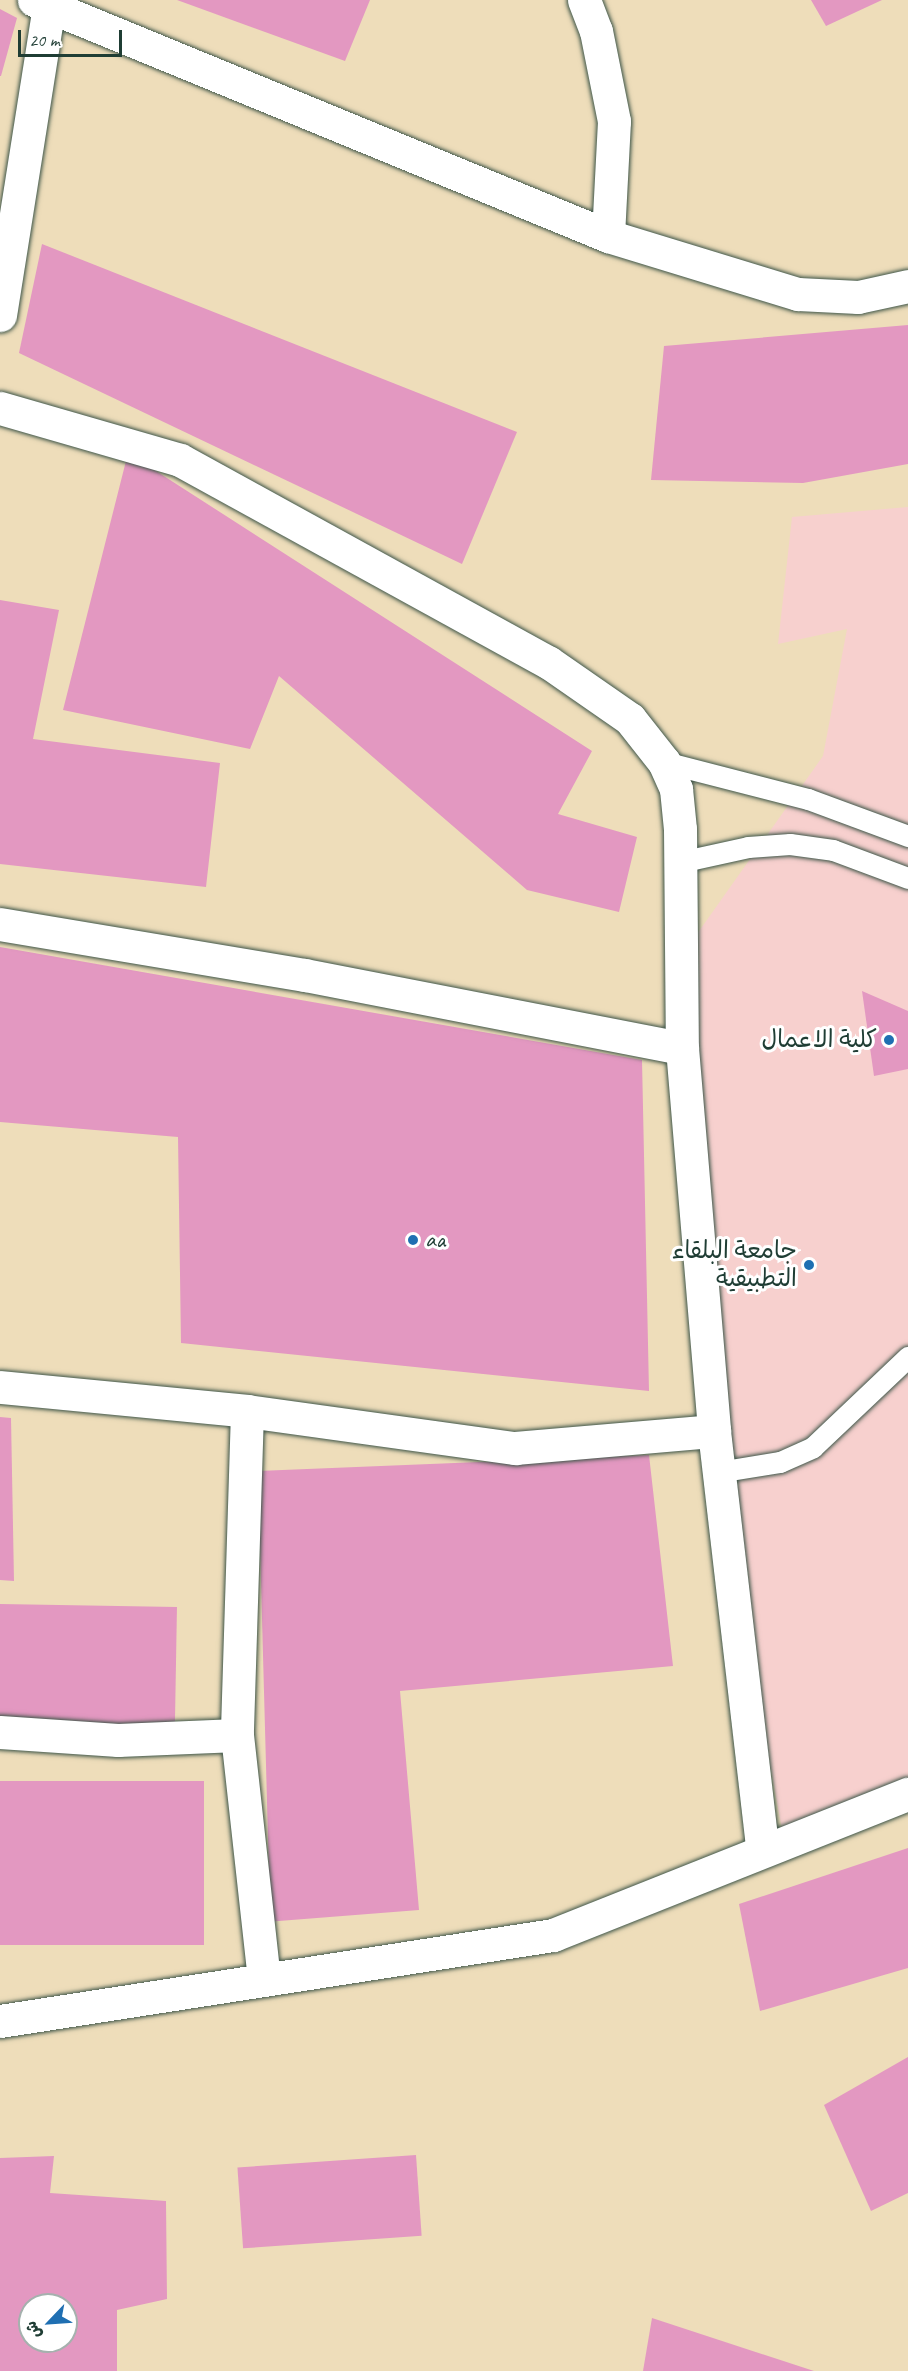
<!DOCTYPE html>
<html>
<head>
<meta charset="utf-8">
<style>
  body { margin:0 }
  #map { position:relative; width:908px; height:2371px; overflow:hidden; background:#eeddba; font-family:Caveat,"Playpen Sans Arabic",sans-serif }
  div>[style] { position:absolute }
  .built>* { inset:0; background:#f7d0ce }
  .building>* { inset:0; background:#e398c1; transform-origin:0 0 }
  .roads { filter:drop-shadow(0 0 2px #3e5548) drop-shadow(0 0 2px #3e5548) }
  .service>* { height:21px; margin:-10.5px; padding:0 10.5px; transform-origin:10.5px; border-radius:10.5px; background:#fff }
  .minor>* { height:33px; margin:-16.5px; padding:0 16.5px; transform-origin:16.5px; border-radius:16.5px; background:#fff }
  .tertiary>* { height:33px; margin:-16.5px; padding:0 16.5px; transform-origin:16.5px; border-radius:16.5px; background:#fff }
  .dots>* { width:16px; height:16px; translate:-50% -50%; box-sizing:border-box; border:3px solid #fff; border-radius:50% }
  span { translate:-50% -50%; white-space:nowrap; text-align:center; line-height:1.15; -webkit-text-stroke:6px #fff; paint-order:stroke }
  .poi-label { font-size:24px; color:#1f3d34 }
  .right { translate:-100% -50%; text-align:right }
  .left { translate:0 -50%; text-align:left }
  .north { position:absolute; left:18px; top:2293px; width:60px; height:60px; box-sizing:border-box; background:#fff; border:2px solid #a5b1ae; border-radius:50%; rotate:245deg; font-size:16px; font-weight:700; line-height:24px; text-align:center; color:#1f3d34 }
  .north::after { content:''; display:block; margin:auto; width:21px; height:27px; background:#1f6fb2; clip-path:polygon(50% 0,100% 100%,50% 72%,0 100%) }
  .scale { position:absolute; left:18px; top:30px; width:104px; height:27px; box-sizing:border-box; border:3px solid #1f3d34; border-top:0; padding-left:8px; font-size:18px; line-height:21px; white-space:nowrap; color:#1f3d34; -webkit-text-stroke:4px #fff; paint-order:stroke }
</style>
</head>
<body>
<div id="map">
  <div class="built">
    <i style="clip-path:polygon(908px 507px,908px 1812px,786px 1851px,728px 1538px,692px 941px,823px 756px,847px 629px,778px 644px,792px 517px)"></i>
  </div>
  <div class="building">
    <i style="clip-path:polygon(177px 0,370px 0,345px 61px)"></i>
    <i style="clip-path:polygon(811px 0,882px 0,826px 26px)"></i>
    <i style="clip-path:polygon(0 9px,17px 18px,1px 76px,0 76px)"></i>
    <i style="clip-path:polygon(42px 244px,517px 432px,462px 564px,19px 353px)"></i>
    <i style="clip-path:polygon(908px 325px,908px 464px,803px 483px,651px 480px,664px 346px)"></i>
    <i style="clip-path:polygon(128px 453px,592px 751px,558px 814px,637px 837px,619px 912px,527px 890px,279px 676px,250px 749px,63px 710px)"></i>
    <i style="clip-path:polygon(0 600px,59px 610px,33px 739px,220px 763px,206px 887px,0 864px)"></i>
    <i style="clip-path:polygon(0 947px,642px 1060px,649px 1391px,181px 1343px,178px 1137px,0 1122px)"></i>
    <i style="clip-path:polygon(862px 991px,908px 1011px,908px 1069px,874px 1076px)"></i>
    <i style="clip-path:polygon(0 1417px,11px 1418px,14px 1581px,0 1580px)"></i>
    <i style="clip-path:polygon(649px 1455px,673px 1666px,400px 1691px,419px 1910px,266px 1922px,270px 1912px,258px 1471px)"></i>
    <i style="left:0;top:1604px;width:177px;height:120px;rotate:1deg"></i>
    <i style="left:204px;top:1781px;width:164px;height:204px;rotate:90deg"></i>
    <i style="clip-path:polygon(908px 1848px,908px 1968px,760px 2011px,739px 1904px)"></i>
    <i style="clip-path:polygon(908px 2057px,908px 2193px,871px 2211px,824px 2105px)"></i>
    <i style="left:416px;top:2155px;width:81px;height:179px;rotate:86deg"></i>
    <i style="clip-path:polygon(evenodd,54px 2156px,50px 2193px,166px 2201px,167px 2299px,117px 2310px,117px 2371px,0 2371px,0 2158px,54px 2156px,30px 2305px,66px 2305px,66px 2341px,30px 2341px,30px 2305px)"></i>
    <i style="clip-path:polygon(652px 2318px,814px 2371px,643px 2371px)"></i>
  </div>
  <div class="roads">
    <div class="service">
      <i style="left:664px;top:762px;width:149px;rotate:14.4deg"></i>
      <i style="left:808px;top:799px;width:107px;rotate:20.3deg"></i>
      <i style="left:680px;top:862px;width:70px;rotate:-12.4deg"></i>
      <i style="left:748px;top:847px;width:42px;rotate:-4.1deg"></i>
      <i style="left:790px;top:844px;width:43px;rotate:7.9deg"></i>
      <i style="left:833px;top:850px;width:80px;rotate:20.5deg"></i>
      <i style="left:718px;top:1472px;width:63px;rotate:-9.2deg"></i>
      <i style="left:780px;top:1462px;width:36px;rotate:-24deg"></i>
      <i style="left:813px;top:1447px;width:131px;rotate:-43.5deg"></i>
    </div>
    <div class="minor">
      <i style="left:584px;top:0;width:33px;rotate:69deg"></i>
      <i style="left:596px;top:31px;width:92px;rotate:78.7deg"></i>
      <i style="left:614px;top:121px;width:115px;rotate:93deg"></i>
      <i style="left:0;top:315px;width:312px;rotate:-81deg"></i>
      <i style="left:0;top:924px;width:309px;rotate:9.5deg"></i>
      <i style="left:305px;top:975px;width:384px;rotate:11deg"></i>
      <i style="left:0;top:1387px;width:248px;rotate:5.5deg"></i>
      <i style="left:247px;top:1411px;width:271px;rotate:7.9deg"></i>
      <i style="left:515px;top:1448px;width:200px;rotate:-4.9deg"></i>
      <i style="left:247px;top:1411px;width:324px;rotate:91.8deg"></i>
      <i style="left:237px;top:1735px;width:245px;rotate:83.7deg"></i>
      <i style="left:0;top:1732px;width:118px;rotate:3.9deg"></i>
      <i style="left:118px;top:1740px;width:119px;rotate:-2.4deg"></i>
    </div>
    <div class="tertiary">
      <i style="left:34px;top:0;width:621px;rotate:22.35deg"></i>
      <i style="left:608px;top:236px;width:199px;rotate:17deg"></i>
      <i style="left:798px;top:294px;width:60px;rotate:2.9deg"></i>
      <i style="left:858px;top:297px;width:51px;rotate:-12.4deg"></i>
      <i style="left:0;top:408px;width:187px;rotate:16.1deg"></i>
      <i style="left:180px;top:460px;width:420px;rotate:28.8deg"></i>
      <i style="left:548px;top:662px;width:100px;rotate:34.8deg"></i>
      <i style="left:630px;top:719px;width:55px;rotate:51.7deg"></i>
      <i style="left:664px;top:762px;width:30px;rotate:66deg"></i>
      <i style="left:676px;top:789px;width:40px;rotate:84.3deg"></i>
      <i style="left:680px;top:829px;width:219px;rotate:89.5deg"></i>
      <i style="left:682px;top:1048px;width:384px;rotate:85.2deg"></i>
      <i style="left:714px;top:1431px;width:421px;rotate:83.4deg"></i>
      <i style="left:0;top:2021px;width:560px;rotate:-8.84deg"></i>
      <i style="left:553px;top:1935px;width:382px;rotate:-21.7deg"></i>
    </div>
  </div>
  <div class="dots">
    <i style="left:889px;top:1040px;background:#1f6fb2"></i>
    <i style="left:413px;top:1240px;background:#1f6fb2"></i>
    <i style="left:809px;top:1265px;background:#1f6fb2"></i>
  </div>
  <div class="poi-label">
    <span class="right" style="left:877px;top:1040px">كلية الاعمال</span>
    <span class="left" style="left:425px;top:1240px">aa</span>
    <span class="right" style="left:797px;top:1265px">جامعة البلقاء<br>التطبيقية</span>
  </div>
  <div class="north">ش</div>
  <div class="scale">20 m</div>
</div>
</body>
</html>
